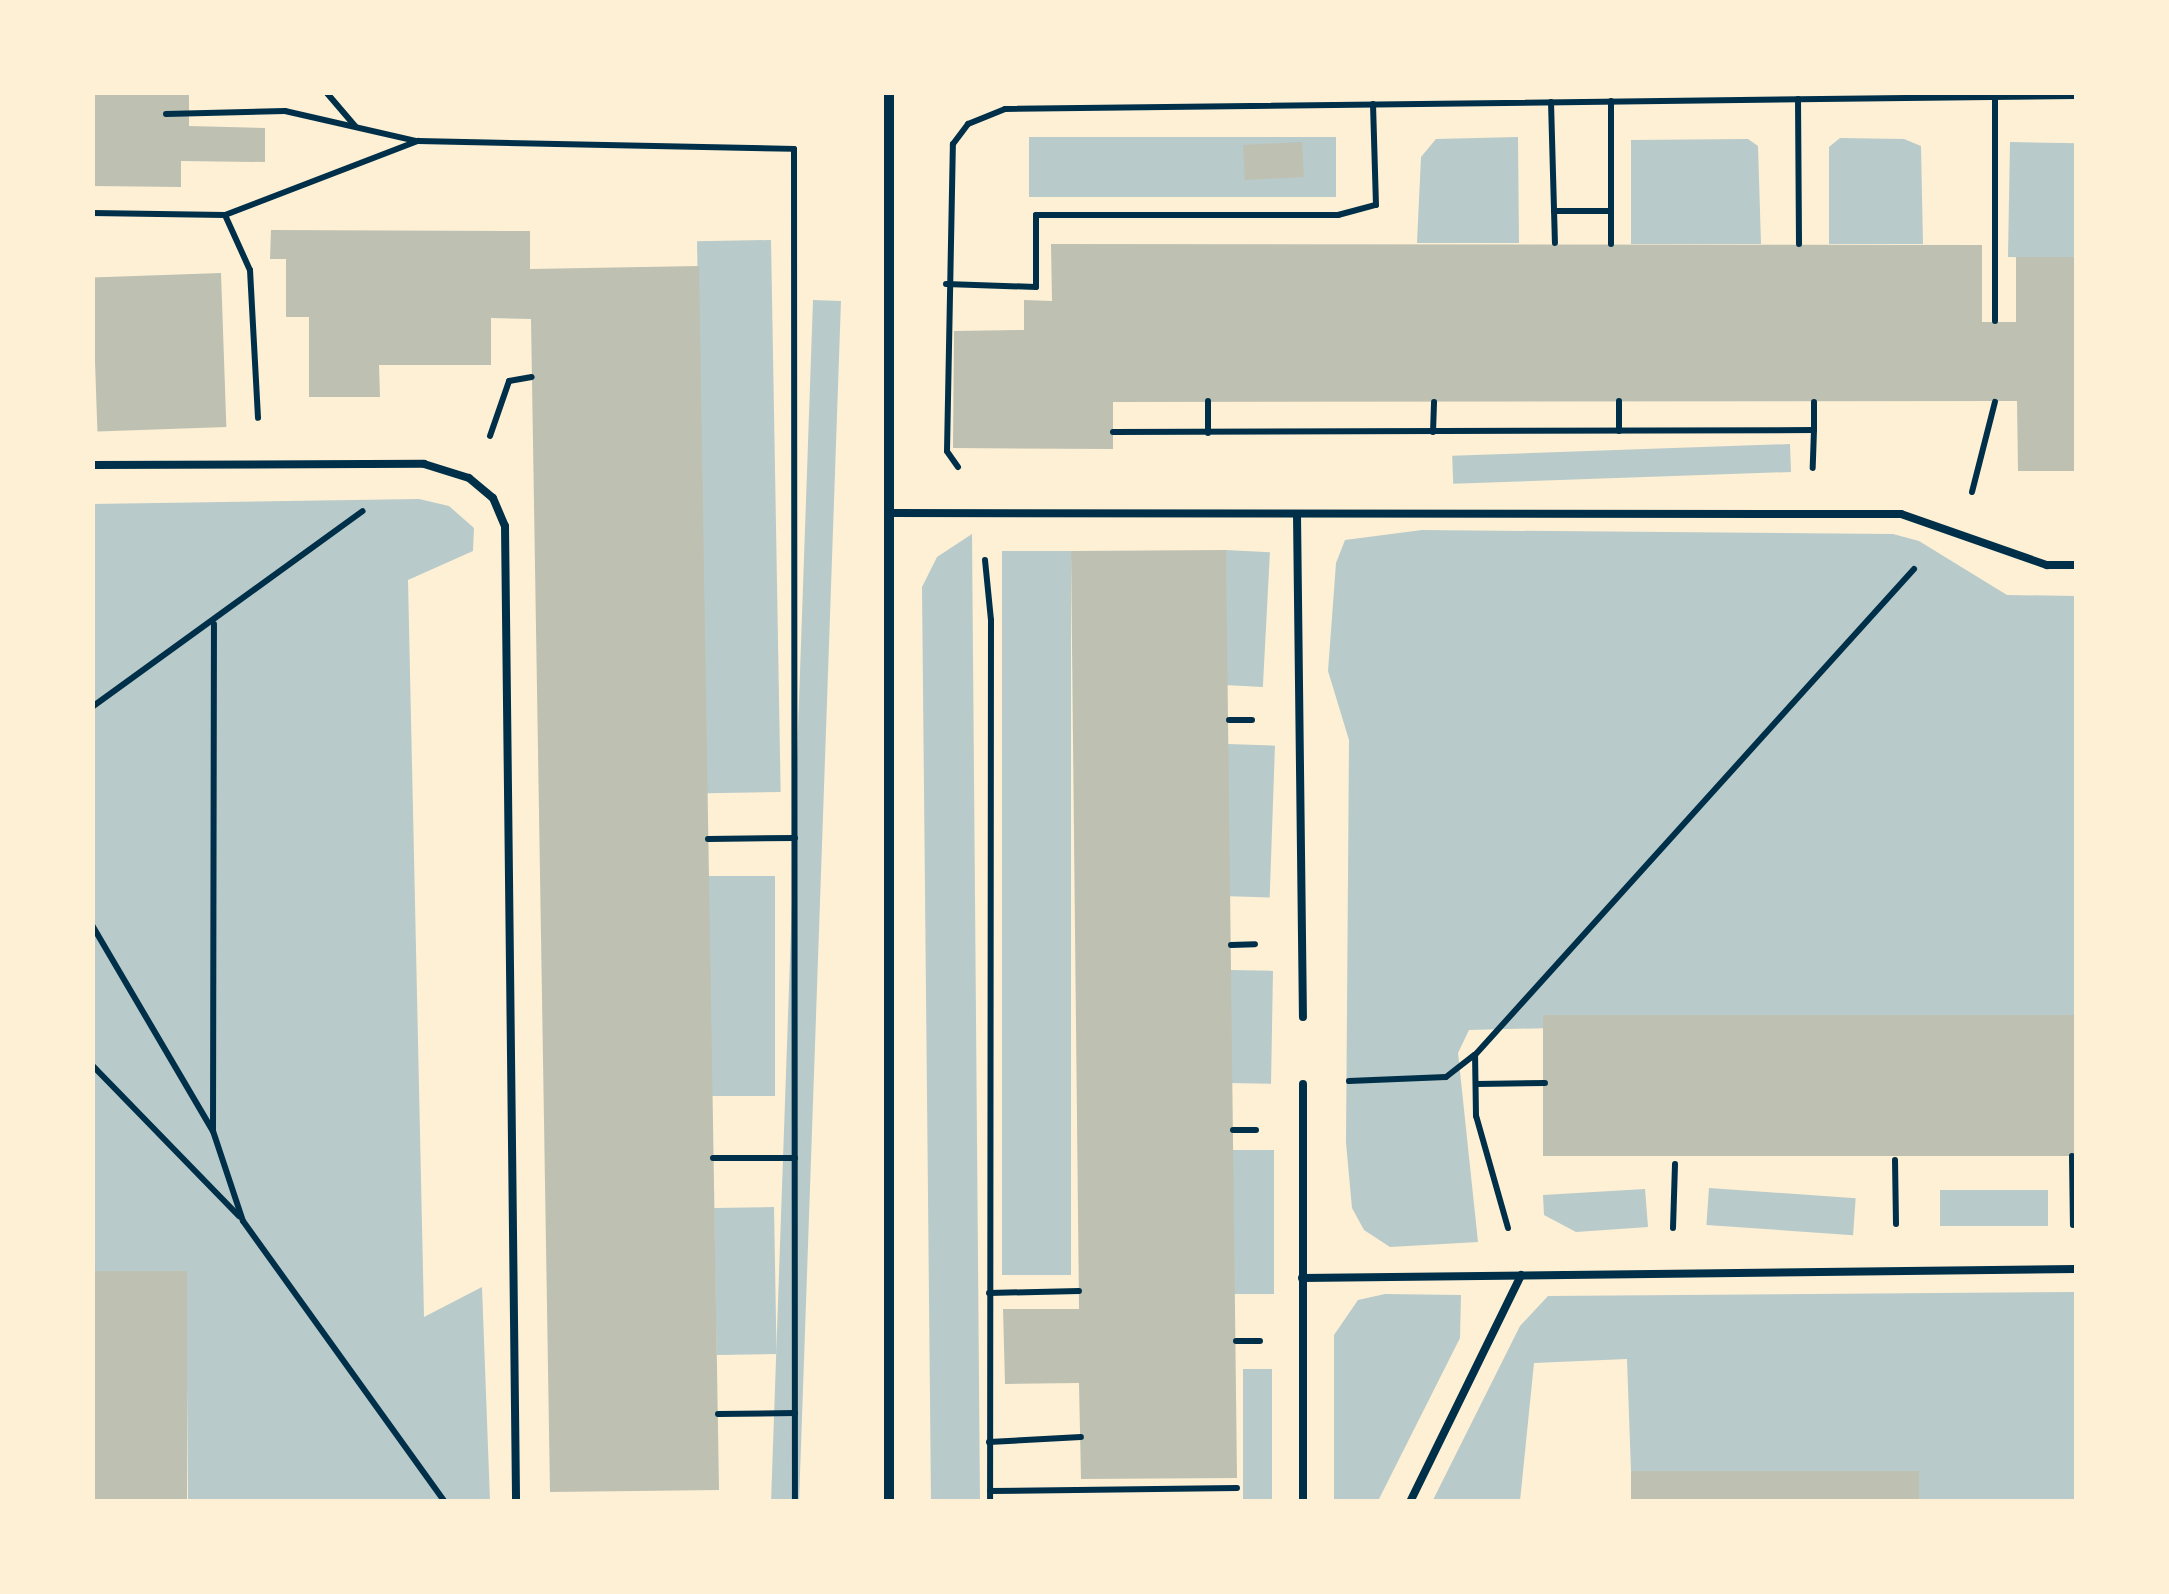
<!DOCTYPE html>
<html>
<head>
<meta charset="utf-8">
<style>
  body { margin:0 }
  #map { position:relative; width:2169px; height:1594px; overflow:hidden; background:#fdf0d5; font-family:"Playfair Display",serif }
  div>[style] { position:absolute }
  .green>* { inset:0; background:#b9caca; transform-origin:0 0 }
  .building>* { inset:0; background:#bec0b2; transform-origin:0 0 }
  .path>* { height:6px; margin:-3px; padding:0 3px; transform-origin:3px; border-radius:3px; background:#003049 }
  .service>* { height:8px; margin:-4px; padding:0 4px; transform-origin:4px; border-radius:4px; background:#003049 }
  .minor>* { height:10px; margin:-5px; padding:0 5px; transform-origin:5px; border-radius:5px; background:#003049 }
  span { translate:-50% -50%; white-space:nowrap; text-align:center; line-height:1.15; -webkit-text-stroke:8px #fdf0d5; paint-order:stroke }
  .frame { position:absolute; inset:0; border:95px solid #fdf0d5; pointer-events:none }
</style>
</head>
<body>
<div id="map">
  <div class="green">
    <i style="left:1029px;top:137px;width:307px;height:60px"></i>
    <i style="clip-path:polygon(1518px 137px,1519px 243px,1417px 243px,1421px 157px,1436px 139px)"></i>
    <i style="clip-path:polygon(1840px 138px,1904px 139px,1921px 146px,1923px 244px,1829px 244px,1829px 147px)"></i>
    <i style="clip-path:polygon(1748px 139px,1758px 146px,1761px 244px,1631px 244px,1631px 140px)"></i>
    <i style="left:2010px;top:142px;width:66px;height:115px;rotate:1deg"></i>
    <i style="left:771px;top:240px;width:552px;height:74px;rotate:89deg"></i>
    <i style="left:813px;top:300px;width:28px;height:1201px;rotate:2deg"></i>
    <i style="left:1790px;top:444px;width:28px;height:338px;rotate:88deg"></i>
    <i style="clip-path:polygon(419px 499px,449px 506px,474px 528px,473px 551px,408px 580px,424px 1317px,482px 1287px,490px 1501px,188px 1501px,186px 1271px,93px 1271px,92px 504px)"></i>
    <i style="clip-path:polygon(1422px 530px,1893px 534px,1919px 541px,2007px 595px,2076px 596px,2076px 1015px,1469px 1030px,1458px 1053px,1478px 1242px,1390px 1247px,1364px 1230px,1352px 1208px,1346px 1143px,1349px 740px,1328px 671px,1336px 563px,1345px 540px)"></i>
    <i style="clip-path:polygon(972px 534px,980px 1501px,931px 1502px,922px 587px,937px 557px)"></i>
    <i style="left:1226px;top:550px;width:44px;height:135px;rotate:3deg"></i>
    <i style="left:1002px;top:551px;width:69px;height:724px"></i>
    <i style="left:1228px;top:744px;width:47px;height:152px;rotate:2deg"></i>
    <i style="left:775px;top:876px;width:220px;height:66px;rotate:90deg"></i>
    <i style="left:1231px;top:970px;width:42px;height:113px;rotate:1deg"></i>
    <i style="left:1233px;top:1150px;width:41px;height:144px"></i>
    <i style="left:1709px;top:1188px;width:147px;height:37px;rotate:4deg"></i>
    <i style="clip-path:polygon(1645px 1189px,1648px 1227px,1576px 1232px,1544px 1215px,1543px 1195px)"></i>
    <i style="left:1940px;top:1190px;width:108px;height:36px"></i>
    <i style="left:774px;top:1207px;width:147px;height:60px;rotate:89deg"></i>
    <i style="clip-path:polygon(2076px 1292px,2076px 1501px,1919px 1501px,1918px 1472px,1631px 1471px,1627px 1359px,1534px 1363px,1520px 1501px,1432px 1502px,1520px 1326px,1548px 1296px)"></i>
    <i style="clip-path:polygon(1385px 1294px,1461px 1295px,1460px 1338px,1378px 1501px,1334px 1501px,1334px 1335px,1358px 1300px)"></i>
    <i style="left:1243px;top:1369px;width:29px;height:132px"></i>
  </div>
  <div class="building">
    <i style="clip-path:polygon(92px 92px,189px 92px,189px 126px,265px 128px,265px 162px,181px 161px,181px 187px,92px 186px)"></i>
    <i style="left:1302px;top:142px;width:35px;height:59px;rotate:87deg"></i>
    <i style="clip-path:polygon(271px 230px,530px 231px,530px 269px,699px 266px,719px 1490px,550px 1492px,531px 319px,491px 318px,491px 365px,379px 365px,380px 397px,309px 397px,309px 317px,286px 317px,286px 259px,270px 259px)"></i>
    <i style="clip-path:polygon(1051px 244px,1982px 245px,1982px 322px,2016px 322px,2016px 257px,2076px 257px,2076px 471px,2018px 471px,2017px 401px,1113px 402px,1113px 449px,953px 448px,954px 331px,1024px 330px,1024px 300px,1052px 301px)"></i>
    <i style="left:221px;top:273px;width:154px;height:129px;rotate:88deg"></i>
    <i style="clip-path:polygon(1226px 550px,1237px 1478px,1081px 1479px,1079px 1383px,1005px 1384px,1003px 1309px,1079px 1309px,1071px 551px)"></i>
    <i style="left:2076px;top:1015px;width:141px;height:533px;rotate:90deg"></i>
    <i style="left:92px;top:1271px;width:95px;height:231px"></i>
    <i style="left:1631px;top:1471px;width:288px;height:31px"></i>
  </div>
  <div class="path">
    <i style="left:326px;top:92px;width:45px;rotate:49.5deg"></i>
    <i style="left:1995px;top:96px;width:225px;rotate:90deg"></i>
    <i style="left:1798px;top:99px;width:145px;rotate:89.6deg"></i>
    <i style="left:1551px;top:102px;width:141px;rotate:88.4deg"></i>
    <i style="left:166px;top:114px;width:119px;rotate:-1.4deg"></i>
    <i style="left:285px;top:111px;width:134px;rotate:12.9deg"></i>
    <i style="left:1554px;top:211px;width:57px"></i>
    <i style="left:92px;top:213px;width:133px;rotate:0.9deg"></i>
    <i style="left:225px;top:215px;width:207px;rotate:-21deg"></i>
    <i style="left:418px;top:141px;width:376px;rotate:1.2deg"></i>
    <i style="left:794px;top:149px;width:1353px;rotate:89.96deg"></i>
    <i style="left:225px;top:215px;width:60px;rotate:65.6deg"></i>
    <i style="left:250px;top:270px;width:148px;rotate:86.9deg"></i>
    <i style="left:1611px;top:244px;width:143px;rotate:-90deg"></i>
    <i style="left:946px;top:284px;width:90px;rotate:1.9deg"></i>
    <i style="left:1036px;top:287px;width:72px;rotate:-90deg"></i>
    <i style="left:1036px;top:215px;width:302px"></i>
    <i style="left:1338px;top:215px;width:39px;rotate:-15deg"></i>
    <i style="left:1376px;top:205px;width:101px;rotate:-91.7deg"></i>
    <i style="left:1814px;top:402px;width:28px;rotate:90deg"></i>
    <i style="left:1619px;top:431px;width:30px;rotate:-90deg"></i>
    <i style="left:1113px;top:432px;width:701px;rotate:-0.16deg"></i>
    <i style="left:1814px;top:430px;width:38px;rotate:92deg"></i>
    <i style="left:1433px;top:432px;width:30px;rotate:-88deg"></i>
    <i style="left:1208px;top:433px;width:32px;rotate:-90deg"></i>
    <i style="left:490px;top:436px;width:58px;rotate:-70.9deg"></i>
    <i style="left:509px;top:381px;width:23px;rotate:-10deg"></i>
    <i style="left:958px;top:467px;width:19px;rotate:-125deg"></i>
    <i style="left:947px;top:451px;width:307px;rotate:-88.9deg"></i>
    <i style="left:953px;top:144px;width:25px;rotate:-53deg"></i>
    <i style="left:968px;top:124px;width:40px;rotate:-22deg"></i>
    <i style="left:1005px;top:109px;width:1071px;rotate:-0.7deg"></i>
    <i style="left:1972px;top:492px;width:93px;rotate:-75.7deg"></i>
    <i style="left:985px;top:560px;width:60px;rotate:84.3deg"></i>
    <i style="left:991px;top:620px;width:882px;rotate:90.06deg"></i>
    <i style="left:92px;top:707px;width:334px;rotate:-35.9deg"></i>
    <i style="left:1229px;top:720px;width:23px"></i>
    <i style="left:708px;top:839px;width:87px;rotate:-0.7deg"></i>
    <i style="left:92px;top:925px;width:239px;rotate:59.6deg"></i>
    <i style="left:213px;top:1131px;width:95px;rotate:71.6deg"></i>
    <i style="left:243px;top:1221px;width:346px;rotate:54.3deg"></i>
    <i style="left:1231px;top:945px;width:24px;rotate:-2deg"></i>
    <i style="left:92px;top:1065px;width:211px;rotate:45.8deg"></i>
    <i style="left:1349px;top:1081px;width:97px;rotate:-2.4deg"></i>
    <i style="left:1446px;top:1077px;width:36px;rotate:-38deg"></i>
    <i style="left:1476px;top:1084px;width:69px;rotate:-0.8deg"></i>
    <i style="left:213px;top:1130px;width:506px;rotate:-89.89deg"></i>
    <i style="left:1233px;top:1130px;width:23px"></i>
    <i style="left:2072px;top:1156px;width:69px;rotate:89.2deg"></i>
    <i style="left:713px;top:1158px;width:82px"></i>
    <i style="left:1895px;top:1160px;width:64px;rotate:89.1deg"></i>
    <i style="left:1508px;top:1228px;width:116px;rotate:-105.9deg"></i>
    <i style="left:1476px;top:1116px;width:61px;rotate:-90.9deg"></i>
    <i style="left:1475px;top:1055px;width:655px;rotate:-47.91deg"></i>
    <i style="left:1673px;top:1228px;width:64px;rotate:-88.2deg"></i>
    <i style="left:989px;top:1293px;width:90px;rotate:-1.3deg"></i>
    <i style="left:1236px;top:1341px;width:24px"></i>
    <i style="left:718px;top:1414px;width:77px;rotate:-0.7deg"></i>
    <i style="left:989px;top:1442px;width:92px;rotate:-3.1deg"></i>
    <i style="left:990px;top:1491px;width:247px;rotate:-0.7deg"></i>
  </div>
  <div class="service">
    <i style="left:92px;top:465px;width:332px;rotate:-0.2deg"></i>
    <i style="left:424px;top:464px;width:47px;rotate:17.3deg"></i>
    <i style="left:469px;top:478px;width:31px;rotate:40deg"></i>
    <i style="left:493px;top:498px;width:30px;rotate:67deg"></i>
    <i style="left:505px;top:526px;width:976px;rotate:89.35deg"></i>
    <i style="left:890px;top:513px;width:1011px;rotate:0.06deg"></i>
    <i style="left:1901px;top:514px;width:155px;rotate:19.3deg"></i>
    <i style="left:2047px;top:565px;width:29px"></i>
    <i style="left:1297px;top:515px;width:502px;rotate:89.32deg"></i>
    <i style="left:1303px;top:1084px;width:418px;rotate:90deg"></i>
    <i style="left:1302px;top:1278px;width:774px;rotate:-0.67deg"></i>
    <i style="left:1410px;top:1502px;width:253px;rotate:-63.9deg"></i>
  </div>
  <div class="minor">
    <i style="left:889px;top:92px;width:1410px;rotate:90deg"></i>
  </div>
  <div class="frame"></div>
</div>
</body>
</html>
